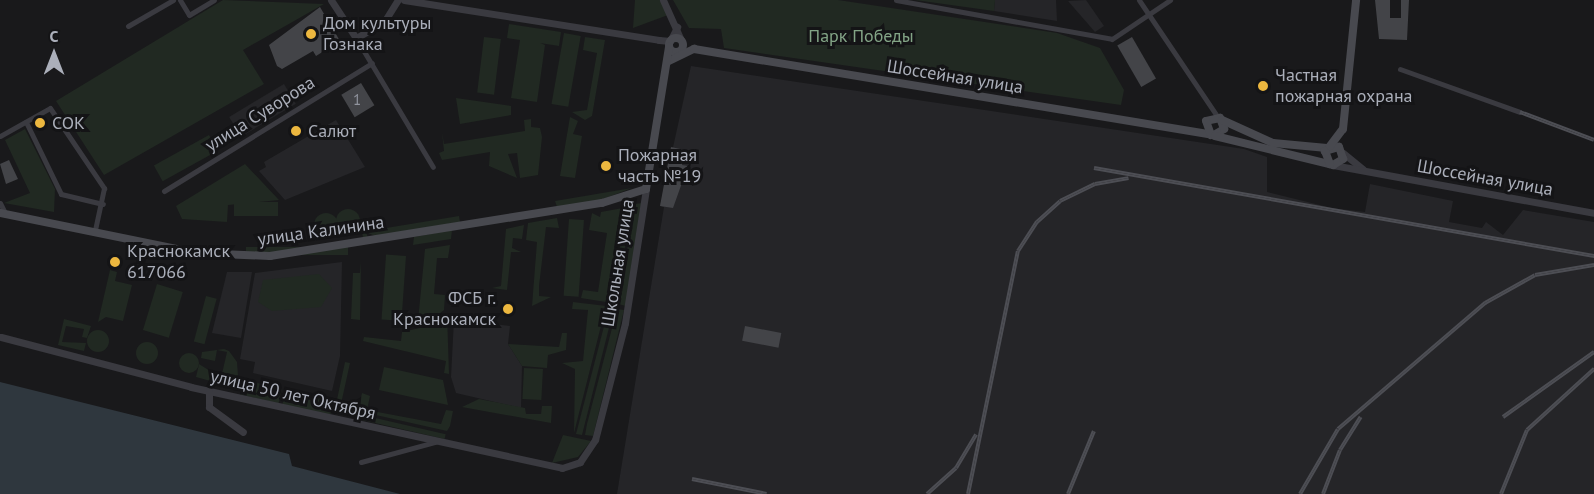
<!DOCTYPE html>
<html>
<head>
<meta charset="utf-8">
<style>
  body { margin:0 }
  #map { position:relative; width:1594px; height:494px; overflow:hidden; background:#19191b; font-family:"PT Sans",sans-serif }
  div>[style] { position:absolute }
  .built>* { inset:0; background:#252528; transform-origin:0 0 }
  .green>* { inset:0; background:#212922; transform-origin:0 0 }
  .round { border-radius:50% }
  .water>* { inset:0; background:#2f373e }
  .building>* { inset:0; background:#434448; transform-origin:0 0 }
  .minor>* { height:5px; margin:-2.5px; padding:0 2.5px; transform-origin:2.5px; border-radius:2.5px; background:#3a3a40 }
  .tertiary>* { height:7px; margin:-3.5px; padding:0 3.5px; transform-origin:3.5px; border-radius:3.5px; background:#3a3a40 }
  .secondary>* { height:8px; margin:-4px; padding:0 4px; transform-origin:4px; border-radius:4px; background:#48494f }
  .secondary>.ring { margin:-4px; padding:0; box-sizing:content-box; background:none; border:8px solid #48494f; border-radius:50% }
  .rail>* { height:4px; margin-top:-2px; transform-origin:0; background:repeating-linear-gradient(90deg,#141416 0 4.5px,#4d4e54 0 9px); box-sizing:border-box; border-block:2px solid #4d4e54 }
  .dots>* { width:16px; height:16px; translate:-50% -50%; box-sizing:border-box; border:3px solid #141416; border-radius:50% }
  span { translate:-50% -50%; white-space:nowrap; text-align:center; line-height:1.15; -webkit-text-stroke:6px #141416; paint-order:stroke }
  .number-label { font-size:15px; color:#91949e }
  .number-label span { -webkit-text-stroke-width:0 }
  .poi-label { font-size:18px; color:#abafba }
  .left { translate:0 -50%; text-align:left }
  .right { translate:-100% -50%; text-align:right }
  .park-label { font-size:18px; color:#83a486 }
  .street-label { font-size:18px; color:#abafba }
  .north { position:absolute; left:24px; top:24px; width:60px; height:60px; -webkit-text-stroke:4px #141416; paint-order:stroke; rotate:0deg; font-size:16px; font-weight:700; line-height:24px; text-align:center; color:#abafba }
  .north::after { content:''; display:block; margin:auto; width:21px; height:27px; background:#abafba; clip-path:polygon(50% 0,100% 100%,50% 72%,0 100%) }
</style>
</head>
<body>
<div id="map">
  <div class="built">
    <i style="clip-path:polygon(995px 0,1056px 0,1057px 21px,994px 11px)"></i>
    <i style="clip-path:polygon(1086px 0,1104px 26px,1095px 32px,1068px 1px)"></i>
    <i style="clip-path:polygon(691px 66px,1244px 149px,1267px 157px,1267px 192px,1332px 208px,1365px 212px,1370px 184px,1453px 201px,1449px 222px,1482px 228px,1486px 222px,1503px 235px,1523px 210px,1594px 222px,1594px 494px,617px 494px,664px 207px,660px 206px)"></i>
    <i style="left:284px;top:84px;width:23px;height:64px;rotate:59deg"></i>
    <i style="clip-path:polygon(336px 120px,365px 167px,285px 200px,259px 171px,266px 167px,264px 162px)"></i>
    <i style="clip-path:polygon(342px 262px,340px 356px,332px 391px,253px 373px,255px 362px,240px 359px,255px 273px)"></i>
    <i style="clip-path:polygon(227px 272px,252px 272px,241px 338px,212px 333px)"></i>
    <i style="clip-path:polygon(454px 319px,510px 326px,508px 344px,522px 366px,521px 408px,456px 393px,451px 377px)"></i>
  </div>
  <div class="green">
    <i style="clip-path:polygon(223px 0,324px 4px,243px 50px,264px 84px,104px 175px,56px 101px)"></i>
    <i style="clip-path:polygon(635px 0,661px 0,668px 15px,633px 28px)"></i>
    <i style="clip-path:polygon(673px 0,838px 0,1057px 33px,1100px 48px,1124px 90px,1121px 105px,724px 48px,721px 29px,689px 28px)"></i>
    <i style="clip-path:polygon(915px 0,995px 0,994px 11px)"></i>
    <i style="clip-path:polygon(509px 24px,561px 32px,559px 46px,540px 43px,545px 45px,537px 102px,511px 98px,520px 40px,507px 38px)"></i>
    <i style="left:564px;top:33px;width:17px;height:72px;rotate:10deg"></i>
    <i style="left:484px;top:37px;width:17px;height:56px;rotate:7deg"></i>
    <i style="clip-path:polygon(585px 37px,605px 40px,592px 116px,585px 120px,572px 112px,587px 110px,597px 53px,583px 50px)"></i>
    <i style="clip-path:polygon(456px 98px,511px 106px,511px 115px,460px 124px)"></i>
    <i style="clip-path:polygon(570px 117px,578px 121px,573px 134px,582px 136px,575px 178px,560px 176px)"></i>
    <i style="clip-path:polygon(531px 119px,531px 127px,540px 128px,542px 137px,538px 175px,520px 178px,517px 153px,508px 154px,517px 178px,489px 166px,490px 152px,442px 160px,439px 153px,444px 151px,442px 132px,444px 144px,525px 131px,524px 120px)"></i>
    <i style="clip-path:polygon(25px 129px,55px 189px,54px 212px,4px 203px,30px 193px,5px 140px)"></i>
    <i style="left:209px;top:135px;width:18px;height:63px;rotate:61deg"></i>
    <i style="clip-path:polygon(245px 164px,279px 200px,228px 205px,227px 222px,182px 219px,176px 206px)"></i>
    <i style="clip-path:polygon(632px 188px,595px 202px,557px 207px,555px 201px)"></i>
    <i style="left:278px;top:202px;width:14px;height:44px;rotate:90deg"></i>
    <i style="clip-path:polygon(642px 203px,626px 306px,618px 304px,635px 204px)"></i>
    <i style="clip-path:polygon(632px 204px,616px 304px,610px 303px,627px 206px)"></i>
    <i style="clip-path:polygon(623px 208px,606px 302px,581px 298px,583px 290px,598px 292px,607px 233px,589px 230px,592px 213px,600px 217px,601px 212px)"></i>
    <i class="round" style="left:336px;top:209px;width:24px;height:24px"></i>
    <i class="round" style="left:314px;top:213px;width:24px;height:24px"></i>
    <i style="clip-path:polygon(459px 216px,460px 222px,375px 236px,366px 232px,368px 238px,363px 238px,362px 232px)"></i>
    <i style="clip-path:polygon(557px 218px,559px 228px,546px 227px,539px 286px,539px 296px,551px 297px,532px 306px,537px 242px,526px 240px,528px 223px)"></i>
    <i style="left:569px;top:219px;width:15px;height:77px;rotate:4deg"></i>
    <i style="clip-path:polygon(524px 225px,522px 239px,513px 238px,512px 248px,521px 252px,511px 252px,507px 290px,492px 288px,501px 286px,506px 229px)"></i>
    <i style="clip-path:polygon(452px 230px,451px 239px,413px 245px,414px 237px)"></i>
    <i style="clip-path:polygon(450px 245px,448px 258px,437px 258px,434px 294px,445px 295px,444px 310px,430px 321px,406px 329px,407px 320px,418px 321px,425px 249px)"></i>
    <i style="left:348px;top:247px;width:8px;height:102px;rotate:90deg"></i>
    <i style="left:406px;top:256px;width:65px;height:20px;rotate:94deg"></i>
    <i style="clip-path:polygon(361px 261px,360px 320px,351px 319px,353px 273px,360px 273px)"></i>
    <i style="clip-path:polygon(110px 270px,117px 272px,115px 281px,132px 285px,123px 321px,106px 317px,98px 322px)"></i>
    <i style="clip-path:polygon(319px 274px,332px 288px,321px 307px,272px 311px,258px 302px,263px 280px)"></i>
    <i style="left:157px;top:284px;width:27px;height:48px;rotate:17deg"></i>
    <i style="left:206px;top:296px;width:11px;height:47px;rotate:15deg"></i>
    <i style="clip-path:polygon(573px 302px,606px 306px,574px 433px,575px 369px,562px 363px,583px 361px,588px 310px,572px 309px)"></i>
    <i style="clip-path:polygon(609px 307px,614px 308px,582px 435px,576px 434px)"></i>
    <i style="clip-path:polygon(617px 309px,624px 310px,593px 436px,585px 435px,587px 424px)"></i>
    <i style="clip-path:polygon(447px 313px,449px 374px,444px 373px,446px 361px,363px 341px,364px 337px,401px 341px,402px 332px,429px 326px)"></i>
    <i style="clip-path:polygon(64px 319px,91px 326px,87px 338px,82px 337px,84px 329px,66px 326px,62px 342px,86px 343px,84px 351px,58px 345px)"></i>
    <i class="round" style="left:87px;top:330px;width:22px;height:22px"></i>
    <i style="clip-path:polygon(562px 333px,567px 333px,566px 350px,548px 355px,547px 368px,522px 366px,508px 344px,559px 347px)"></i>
    <i class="round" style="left:136px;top:342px;width:22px;height:22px"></i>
    <i style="clip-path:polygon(224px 349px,229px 351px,237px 362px,239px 389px,196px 377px,199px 364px,221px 378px,227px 352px,217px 350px,215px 361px,201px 358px,202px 352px)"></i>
    <i class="round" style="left:179px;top:353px;width:20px;height:20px"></i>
    <i style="clip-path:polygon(345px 362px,350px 363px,341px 404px,357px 401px,354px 413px,335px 409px)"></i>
    <i style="clip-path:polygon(384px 367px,443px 380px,448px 405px,379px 390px)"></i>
    <i style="left:524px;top:368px;width:19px;height:31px;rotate:3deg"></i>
    <i style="left:244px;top:380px;width:39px;height:15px;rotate:13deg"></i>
    <i style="left:286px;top:390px;width:49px;height:16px;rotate:14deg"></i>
    <i style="clip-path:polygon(362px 393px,370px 396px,367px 410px,441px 424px,446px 410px,453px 411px,450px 426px,447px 431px,358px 411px)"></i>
    <i style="clip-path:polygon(479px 399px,525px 408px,526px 414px,541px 414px,542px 406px,552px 406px,551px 423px,462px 407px)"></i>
    <i style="left:358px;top:414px;width:90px;height:5px;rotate:13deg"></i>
    <i style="clip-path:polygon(563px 435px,591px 441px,578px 457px,552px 463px)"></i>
  </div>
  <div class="water">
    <i style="clip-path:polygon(0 382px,289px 454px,292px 466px,400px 494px,0 494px)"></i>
  </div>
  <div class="building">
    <i style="clip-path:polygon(1375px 0,1390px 0,1390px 18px,1401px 18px,1401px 0,1409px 0,1407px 40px,1379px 39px)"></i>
    <i style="clip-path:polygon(320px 7px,340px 41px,316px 56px,313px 51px,282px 69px,277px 66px,269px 45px)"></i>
    <i style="left:1132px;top:37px;width:48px;height:17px;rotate:60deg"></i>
    <i style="left:361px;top:83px;width:26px;height:23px;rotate:59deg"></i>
    <i style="clip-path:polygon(671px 147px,685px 150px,682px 165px,688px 166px,673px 208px,660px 206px)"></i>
    <i style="clip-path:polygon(9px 160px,18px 179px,6px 184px,0 164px)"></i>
    <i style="left:745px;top:326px;width:37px;height:15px;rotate:11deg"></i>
  </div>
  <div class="minor">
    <i style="left:180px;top:0;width:17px;rotate:59deg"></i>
    <i style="left:189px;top:15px;width:29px;rotate:-31deg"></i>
    <i style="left:896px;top:0;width:219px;rotate:10.2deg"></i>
    <i style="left:1112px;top:39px;width:70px;rotate:-33.9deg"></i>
    <i style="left:1139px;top:0;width:140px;rotate:56.1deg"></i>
    <i style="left:128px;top:26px;width:52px;rotate:-30deg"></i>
    <i style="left:356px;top:38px;width:150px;rotate:59.2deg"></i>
    <i style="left:1400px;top:69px;width:127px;rotate:19.7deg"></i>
    <i style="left:26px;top:122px;width:80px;rotate:64.1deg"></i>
    <i style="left:61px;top:194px;width:43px;rotate:13.4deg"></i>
    <i style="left:0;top:136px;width:57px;rotate:-29.2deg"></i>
    <i style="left:50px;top:108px;width:97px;rotate:56deg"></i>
    <i style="left:104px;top:188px;width:43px;rotate:102.1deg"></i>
    <i style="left:164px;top:191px;width:244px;rotate:-31.6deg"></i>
    <i style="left:0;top:203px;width:11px;rotate:63deg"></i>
    <i style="left:361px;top:462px;width:77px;rotate:-15.1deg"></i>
  </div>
  <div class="tertiary">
    <i style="left:331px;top:0;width:45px;rotate:56.7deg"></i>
    <i style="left:356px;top:38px;width:32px;rotate:-30deg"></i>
    <i style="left:384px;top:22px;width:26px;rotate:-58deg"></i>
    <i style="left:404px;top:0;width:258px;rotate:8.9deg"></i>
    <i style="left:659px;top:40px;width:11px;rotate:5deg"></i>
    <i style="left:670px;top:41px;width:16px;rotate:-63deg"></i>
    <i style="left:663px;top:0;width:44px;rotate:65.8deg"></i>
    <i style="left:1343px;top:153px;width:26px;rotate:39deg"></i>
    <i style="left:1333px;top:165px;width:265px;rotate:10.4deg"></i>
    <i style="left:1px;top:337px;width:196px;rotate:14.7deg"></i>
    <i style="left:191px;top:387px;width:380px;rotate:12.3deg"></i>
    <i style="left:562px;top:468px;width:19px;rotate:-18deg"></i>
    <i style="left:580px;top:462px;width:27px;rotate:-56deg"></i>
    <i style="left:595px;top:440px;width:121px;rotate:-75.6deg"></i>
    <i style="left:625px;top:323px;width:136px;rotate:-81.1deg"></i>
    <i style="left:209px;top:391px;width:16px;rotate:90deg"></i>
    <i style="left:209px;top:407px;width:42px;rotate:36.3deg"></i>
  </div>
  <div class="secondary">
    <i class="ring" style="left:669px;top:38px;width:6px;height:6px"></i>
    <i style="left:669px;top:61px;width:28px;rotate:-26deg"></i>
    <i style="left:694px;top:49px;width:527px;rotate:9.39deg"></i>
    <i style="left:1214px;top:135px;width:12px;rotate:-31deg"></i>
    <i style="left:1224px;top:129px;width:12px;rotate:-110deg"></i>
    <i style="left:1220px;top:118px;width:14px;rotate:168deg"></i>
    <i style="left:1206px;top:121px;width:15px;rotate:70deg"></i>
    <i style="left:1222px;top:120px;width:56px;rotate:24.3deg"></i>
    <i style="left:1273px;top:143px;width:54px;rotate:5.3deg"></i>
    <i style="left:1215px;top:136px;width:122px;rotate:13.8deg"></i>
    <i style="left:1333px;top:165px;width:12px;rotate:-31deg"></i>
    <i style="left:1343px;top:159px;width:13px;rotate:-108deg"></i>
    <i style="left:1339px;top:147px;width:15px;rotate:164deg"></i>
    <i style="left:1325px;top:151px;width:14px;rotate:69deg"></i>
    <i style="left:1330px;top:146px;width:21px;rotate:-53deg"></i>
    <i style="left:1343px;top:129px;width:130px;rotate:-84.2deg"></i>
    <i style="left:0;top:213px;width:200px;rotate:11.5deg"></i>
    <i style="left:196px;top:253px;width:74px;rotate:2.3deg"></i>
    <i style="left:270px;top:256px;width:336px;rotate:-9.1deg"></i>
    <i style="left:602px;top:203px;width:46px;rotate:-17.7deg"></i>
    <i style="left:646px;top:189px;width:144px;rotate:-80.8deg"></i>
  </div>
  <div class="rail">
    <i style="left:1520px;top:112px;width:79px;rotate:20.7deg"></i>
    <i style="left:1094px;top:168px;width:508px;rotate:9.98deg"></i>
    <i style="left:1503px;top:417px;width:112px;rotate:-35.5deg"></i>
    <i style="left:692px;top:479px;width:76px;rotate:11.3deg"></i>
    <i style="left:927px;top:494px;width:39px;rotate:-42deg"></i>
    <i style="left:956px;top:468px;width:39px;rotate:-59deg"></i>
    <i style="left:968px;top:494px;width:248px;rotate:-78.4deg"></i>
    <i style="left:1018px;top:251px;width:35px;rotate:-57deg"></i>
    <i style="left:1037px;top:222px;width:31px;rotate:-42deg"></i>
    <i style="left:1060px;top:201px;width:39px;rotate:-26deg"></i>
    <i style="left:1095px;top:184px;width:34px;rotate:-10deg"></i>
    <i style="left:1068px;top:494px;width:68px;rotate:-67.6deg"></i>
    <i style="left:1300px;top:494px;width:75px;rotate:-59.7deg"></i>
    <i style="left:1338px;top:429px;width:194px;rotate:-40.6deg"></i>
    <i style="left:1485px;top:303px;width:57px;rotate:-29.2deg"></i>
    <i style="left:1535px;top:275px;width:60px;rotate:-9.6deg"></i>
    <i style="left:1323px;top:494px;width:47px;rotate:-68.9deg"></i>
    <i style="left:1340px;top:450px;width:39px;rotate:-58deg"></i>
    <i style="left:1501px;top:494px;width:69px;rotate:-67.9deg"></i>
    <i style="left:1527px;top:430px;width:91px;rotate:-42.3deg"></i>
  </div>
  <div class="dots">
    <i style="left:311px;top:34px;background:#ecb73f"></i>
    <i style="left:1263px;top:86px;background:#ecb73f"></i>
    <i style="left:40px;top:123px;background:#ecb73f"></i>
    <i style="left:296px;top:131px;background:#ecb73f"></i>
    <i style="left:606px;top:166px;background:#ecb73f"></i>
    <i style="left:115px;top:262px;background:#ecb73f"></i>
    <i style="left:508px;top:309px;background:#ecb73f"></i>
  </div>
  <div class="number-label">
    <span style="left:357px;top:100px">1</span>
  </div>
  <div class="poi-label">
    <span class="left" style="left:323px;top:34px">Дом культуры<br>Гознака</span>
    <span class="left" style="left:1275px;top:86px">Частная<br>пожарная охрана</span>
    <span class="left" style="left:52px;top:123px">СОК</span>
    <span class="left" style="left:308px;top:131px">Салют</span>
    <span class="left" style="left:618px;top:166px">Пожарная<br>часть №19</span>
    <span class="left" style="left:127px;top:262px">Краснокамск<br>617066</span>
    <span class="right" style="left:496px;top:309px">ФСБ г.<br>Краснокамск</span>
  </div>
  <div class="park-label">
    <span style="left:861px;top:36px">Парк Победы</span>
  </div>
  <div class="street-label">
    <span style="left:955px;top:77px;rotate:9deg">Шоссейная улица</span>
    <span style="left:260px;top:114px;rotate:-32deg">улица Суворова</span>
    <span style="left:1485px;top:178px;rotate:10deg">Шоссейная улица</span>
    <span style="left:321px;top:231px;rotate:-8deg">улица Калинина</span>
    <span style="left:618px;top:263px;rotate:-81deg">Школьная улица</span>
    <span style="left:293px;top:395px;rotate:13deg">улица 50 лет Октября</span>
  </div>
  <div class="north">С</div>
</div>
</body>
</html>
